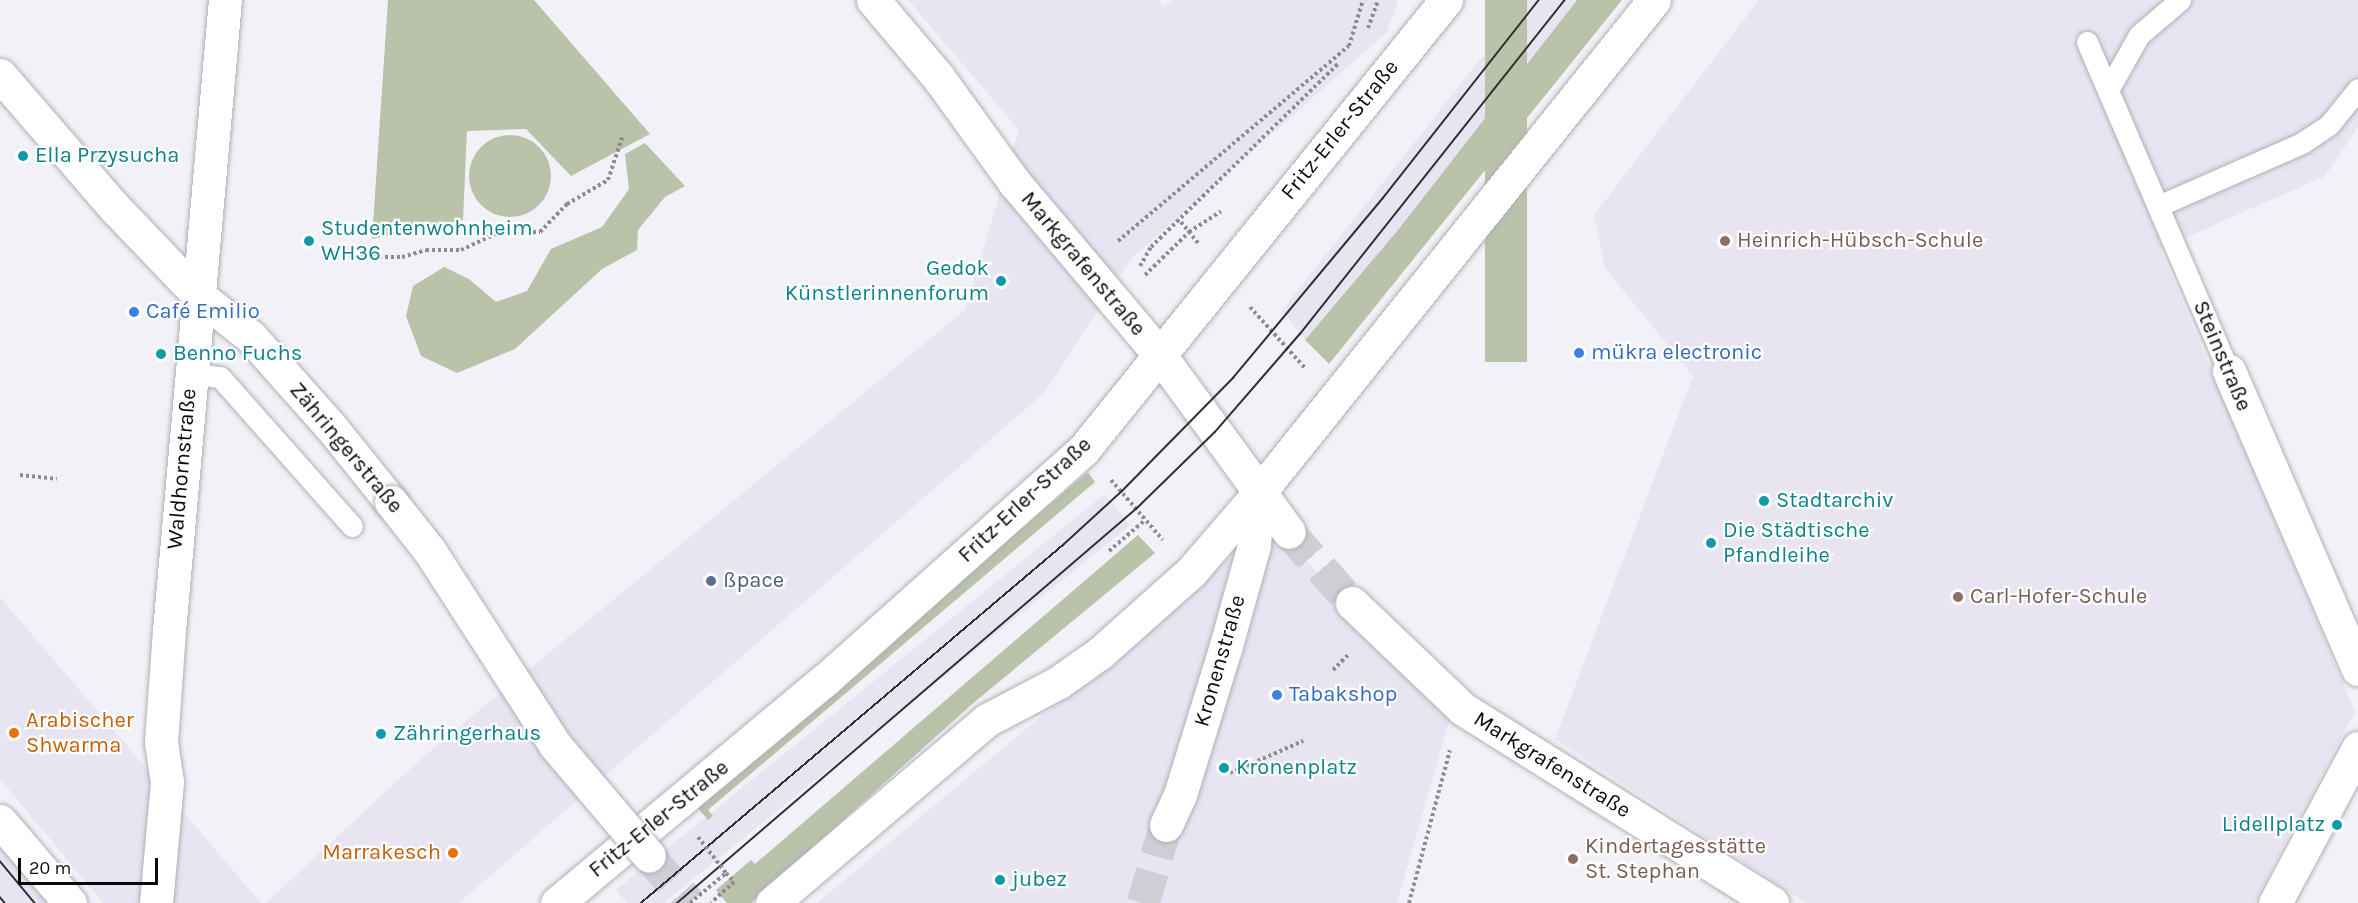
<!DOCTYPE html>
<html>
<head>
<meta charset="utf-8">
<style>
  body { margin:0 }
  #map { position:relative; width:2358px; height:903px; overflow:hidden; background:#f2f1f7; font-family:Karla,sans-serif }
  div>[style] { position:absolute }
  .built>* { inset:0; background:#e8e4f2; transform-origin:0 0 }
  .green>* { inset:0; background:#bac2aa; transform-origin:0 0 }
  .round { border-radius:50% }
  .street-tunnel>* { height:33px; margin-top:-16.5px; transform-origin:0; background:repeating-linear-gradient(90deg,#cfced4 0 33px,transparent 0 49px) }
  .path>* { height:4px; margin-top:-2px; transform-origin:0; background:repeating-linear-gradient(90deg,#8d8c90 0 3px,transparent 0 6px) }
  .roads { filter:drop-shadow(0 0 2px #b1afb5) drop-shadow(0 0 2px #b1afb5) }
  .lane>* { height:21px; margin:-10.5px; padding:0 10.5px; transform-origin:10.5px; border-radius:10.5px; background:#fff }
  .street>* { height:33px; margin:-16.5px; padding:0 16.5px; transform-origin:16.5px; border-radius:16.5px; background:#fff }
  .secondary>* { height:33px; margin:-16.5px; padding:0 16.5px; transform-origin:16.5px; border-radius:16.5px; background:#fff }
  .tram>* { height:1.5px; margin:-0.75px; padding:0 0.75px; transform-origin:0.75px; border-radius:0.75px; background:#303033 }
  .path-bridge>* { height:4px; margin-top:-2px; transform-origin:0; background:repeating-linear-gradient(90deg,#8d8c90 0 3px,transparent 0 6px) }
  .bridges { filter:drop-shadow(0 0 2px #b1afb5) drop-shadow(0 0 2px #b1afb5) }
  .street-bridge>* { height:33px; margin:-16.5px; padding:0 16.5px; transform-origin:16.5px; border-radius:16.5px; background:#fff }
  .dots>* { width:16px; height:16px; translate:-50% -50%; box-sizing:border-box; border:3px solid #fff; border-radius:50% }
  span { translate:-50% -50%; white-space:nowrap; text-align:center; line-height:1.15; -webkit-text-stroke:4.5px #fff; paint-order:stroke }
  .street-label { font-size:22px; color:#0b0b0d }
  .culture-label { font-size:22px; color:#0d838f }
  .left { translate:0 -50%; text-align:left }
  .right { translate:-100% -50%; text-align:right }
  .education-label { font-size:22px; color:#785e54 }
  .shop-label { font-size:22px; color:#366cbe }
  .service-label { font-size:22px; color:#4e5e75 }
  .food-label { font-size:22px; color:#c56008 }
  .scale { position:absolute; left:18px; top:858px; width:140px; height:27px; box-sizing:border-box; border:3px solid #0b0b0d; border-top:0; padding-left:8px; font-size:18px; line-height:21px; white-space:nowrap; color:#0b0b0d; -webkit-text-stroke:4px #fff; paint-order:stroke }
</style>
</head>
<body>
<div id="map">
  <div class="built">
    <i style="clip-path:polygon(908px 0,1158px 0,1164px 7px,1173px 0,1398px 0,1387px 32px,1131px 259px,1045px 392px,459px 903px,266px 903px,424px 756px,965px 310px,1019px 130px)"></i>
    <i style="clip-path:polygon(1527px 0,1577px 0,1398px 230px,1305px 340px,1282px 310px)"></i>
    <i style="clip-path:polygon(1759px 0,2358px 0,2358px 127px,2325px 176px,2160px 249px,2355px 712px,2254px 903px,1806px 903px,1555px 739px,1693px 376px,1605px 268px,1594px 215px)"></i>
    <i style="left:1105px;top:494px;width:40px;height:629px;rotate:51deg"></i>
    <i style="clip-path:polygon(1273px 523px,1450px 718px,1397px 903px,817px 903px)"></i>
    <i style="clip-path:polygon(0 597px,261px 903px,103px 903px,0 779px)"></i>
    <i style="clip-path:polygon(0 844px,51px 903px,0 903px)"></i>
  </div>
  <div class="green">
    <i style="clip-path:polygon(388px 0,534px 0,650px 134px,571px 176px,526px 129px,467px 131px,463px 220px,372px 239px)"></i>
    <i style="left:1485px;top:0;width:42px;height:362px"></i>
    <i style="clip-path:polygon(1577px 0,1622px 0,1329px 364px,1305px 340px,1398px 230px)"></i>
    <i class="round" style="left:469px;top:135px;width:82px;height:82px"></i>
    <i style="clip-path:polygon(645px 143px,685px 186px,665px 197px,638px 230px,637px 250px,602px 269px,515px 349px,457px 373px,421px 356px,406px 316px,413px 286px,444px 267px,469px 279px,496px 302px,527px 291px,551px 249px,602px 227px,629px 189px,625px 154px)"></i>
    <i style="clip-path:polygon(1088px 472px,1095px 482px,708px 810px,713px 816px,708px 820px,696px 806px)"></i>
    <i style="clip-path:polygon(1138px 535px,1155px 553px,971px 705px,751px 903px,727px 903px,716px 890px,751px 860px,755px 864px)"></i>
  </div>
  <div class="street-tunnel">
    <i style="left:1289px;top:532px;width:95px;rotate:48.4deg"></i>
    <i style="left:649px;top:856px;width:62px;rotate:48.9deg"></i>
    <i style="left:1143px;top:903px;width:81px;rotate:-73.6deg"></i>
  </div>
  <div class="path">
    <i style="left:1368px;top:28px;width:30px;rotate:-70deg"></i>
    <i style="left:1181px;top:222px;width:27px;rotate:51deg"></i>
    <i style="left:1118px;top:241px;width:302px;rotate:-40.2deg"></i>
    <i style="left:1349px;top:46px;width:48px;rotate:-73.1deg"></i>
    <i style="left:349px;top:257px;width:53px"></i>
    <i style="left:402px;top:257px;width:25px;rotate:-16deg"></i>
    <i style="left:426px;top:250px;width:35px"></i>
    <i style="left:461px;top:250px;width:40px;rotate:-25deg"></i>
    <i style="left:497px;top:233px;width:43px;rotate:-1.3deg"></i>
    <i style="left:540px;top:232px;width:39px;rotate:-46deg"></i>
    <i style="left:567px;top:204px;width:48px;rotate:-30.3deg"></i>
    <i style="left:608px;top:180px;width:47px;rotate:-71.6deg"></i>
    <i style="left:1140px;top:266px;width:22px;rotate:-60deg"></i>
    <i style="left:1151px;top:247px;width:262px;rotate:-44.4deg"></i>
    <i style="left:1145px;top:275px;width:62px;rotate:-44.3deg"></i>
    <i style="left:1189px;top:232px;width:38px;rotate:-33deg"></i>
    <i style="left:1250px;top:307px;width:82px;rotate:48deg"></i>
    <i style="left:20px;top:475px;width:37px;rotate:6deg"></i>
    <i style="left:1111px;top:480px;width:79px;rotate:49.1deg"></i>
    <i style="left:1109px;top:551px;width:48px;rotate:-40.7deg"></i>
    <i style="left:1333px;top:670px;width:21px;rotate:-45deg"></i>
    <i style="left:1230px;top:773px;width:80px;rotate:-23.7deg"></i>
    <i style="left:690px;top:903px;width:47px;rotate:-39.8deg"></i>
    <i style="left:726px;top:873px;width:12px;rotate:48deg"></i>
    <i style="left:734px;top:882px;width:31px;rotate:138deg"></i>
    <i style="left:1409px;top:903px;width:158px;rotate:-75deg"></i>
  </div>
  <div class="roads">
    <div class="lane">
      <i style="left:2087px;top:42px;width:358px;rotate:66.7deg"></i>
      <i style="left:2108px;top:90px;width:63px;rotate:-60.6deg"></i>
      <i style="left:2139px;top:35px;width:54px;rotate:-40.5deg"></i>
      <i style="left:2158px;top:206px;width:157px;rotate:-23.6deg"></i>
      <i style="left:2302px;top:143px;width:32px;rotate:-34deg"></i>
      <i style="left:2329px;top:125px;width:46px;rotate:-51.1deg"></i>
      <i style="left:190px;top:373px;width:30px;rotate:8deg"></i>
      <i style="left:220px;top:377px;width:199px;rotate:48.5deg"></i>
    </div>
    <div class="street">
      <i style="left:873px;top:0;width:101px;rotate:49.8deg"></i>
      <i style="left:938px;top:77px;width:130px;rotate:54.1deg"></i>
      <i style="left:1014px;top:182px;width:225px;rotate:49.9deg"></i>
      <i style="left:1159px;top:354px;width:220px;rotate:53.9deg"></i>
      <i style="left:0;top:75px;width:174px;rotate:49.2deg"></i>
      <i style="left:114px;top:207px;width:122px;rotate:46.3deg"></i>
      <i style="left:198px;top:295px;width:68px;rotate:38.4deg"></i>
      <i style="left:251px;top:337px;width:120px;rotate:48.4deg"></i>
      <i style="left:331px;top:427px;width:96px;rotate:51.3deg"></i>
      <i style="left:2229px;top:371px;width:325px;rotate:66.6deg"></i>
      <i style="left:1352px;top:603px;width:153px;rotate:43.7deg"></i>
      <i style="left:1463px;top:709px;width:365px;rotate:32.1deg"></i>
      <i style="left:0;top:821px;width:108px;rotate:49.5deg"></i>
      <i style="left:1166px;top:825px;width:33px;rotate:-65deg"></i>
      <i style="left:1180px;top:795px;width:153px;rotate:-72.9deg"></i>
      <i style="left:1225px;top:649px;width:108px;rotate:-74.4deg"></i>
      <i style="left:1254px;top:545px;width:51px;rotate:-85.5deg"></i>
      <i style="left:156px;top:903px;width:121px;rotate:-84.8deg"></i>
      <i style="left:167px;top:782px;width:40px;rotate:-98.5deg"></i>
      <i style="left:161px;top:742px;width:111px;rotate:-85.9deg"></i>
      <i style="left:169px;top:631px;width:633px;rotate:-84.93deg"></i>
      <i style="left:2275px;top:903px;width:176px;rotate:-61.8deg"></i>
    </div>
    <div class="secondary">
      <i style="left:557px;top:903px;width:349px;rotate:-39.8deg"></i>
      <i style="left:825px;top:680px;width:347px;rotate:-41.7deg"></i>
      <i style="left:1084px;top:449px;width:577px;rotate:-51.12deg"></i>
      <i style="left:772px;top:903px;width:282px;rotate:-40.4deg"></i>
      <i style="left:987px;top:720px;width:81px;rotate:-27.8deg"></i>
      <i style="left:1059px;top:682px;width:50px;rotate:-35.3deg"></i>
      <i style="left:1100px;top:653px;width:122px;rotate:-41.7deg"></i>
      <i style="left:1191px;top:572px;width:103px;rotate:-49.3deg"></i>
      <i style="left:1258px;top:494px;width:633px;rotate:-51.28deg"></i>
    </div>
  </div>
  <div class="tram">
    <i style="left:0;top:861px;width:55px;rotate:50.2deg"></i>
    <i style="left:0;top:897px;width:8px;rotate:50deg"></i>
    <i style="left:641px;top:903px;width:553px;rotate:-40.31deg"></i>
    <i style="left:1063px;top:545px;width:79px;rotate:-42.4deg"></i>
    <i style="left:1121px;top:492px;width:160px;rotate:-45.5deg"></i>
    <i style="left:1233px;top:378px;width:234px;rotate:-50.2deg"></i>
    <i style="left:1383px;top:198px;width:252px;rotate:-51.8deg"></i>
    <i style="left:677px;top:903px;width:605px;rotate:-40.64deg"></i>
    <i style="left:1136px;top:509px;width:110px;rotate:-44.3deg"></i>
    <i style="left:1215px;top:432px;width:130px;rotate:-49.1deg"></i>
    <i style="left:1300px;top:334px;width:426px;rotate:-51.6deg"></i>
  </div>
  <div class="path-bridge">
    <i style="left:698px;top:837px;width:46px;rotate:52.1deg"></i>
  </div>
  <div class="bridges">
    <div class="street-bridge">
      <i style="left:391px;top:502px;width:61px;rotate:51.6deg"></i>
      <i style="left:429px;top:550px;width:232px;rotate:57.1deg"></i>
      <i style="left:555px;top:745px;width:145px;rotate:49.7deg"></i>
    </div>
  </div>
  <div class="dots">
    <i style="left:23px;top:156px;background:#0f9aa8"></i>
    <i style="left:309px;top:241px;background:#0f9aa8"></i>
    <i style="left:1725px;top:241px;background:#8d6e63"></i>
    <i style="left:1001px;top:281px;background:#0f9aa8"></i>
    <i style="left:134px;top:312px;background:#3f7fe0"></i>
    <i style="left:1579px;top:353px;background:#3f7fe0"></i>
    <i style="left:161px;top:354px;background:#0f9aa8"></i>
    <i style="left:1764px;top:501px;background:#0f9aa8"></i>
    <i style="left:1711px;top:543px;background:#0f9aa8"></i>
    <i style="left:711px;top:581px;background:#5c6f8a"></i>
    <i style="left:1958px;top:597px;background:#8d6e63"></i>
    <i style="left:1277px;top:695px;background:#3f7fe0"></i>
    <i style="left:14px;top:733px;background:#e8710a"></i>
    <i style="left:381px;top:734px;background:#0f9aa8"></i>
    <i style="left:1224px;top:768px;background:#0f9aa8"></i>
    <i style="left:2337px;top:825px;background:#0f9aa8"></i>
    <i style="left:453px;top:853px;background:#e8710a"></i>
    <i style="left:1573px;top:859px;background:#8d6e63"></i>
    <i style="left:1000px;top:880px;background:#0f9aa8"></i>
  </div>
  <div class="street-label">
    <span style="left:1340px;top:130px;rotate:-51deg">Fritz-Erler-Straße</span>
    <span style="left:1083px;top:264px;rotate:50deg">Markgrafenstraße</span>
    <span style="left:2222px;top:356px;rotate:67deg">Steinstraße</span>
    <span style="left:346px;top:448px;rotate:50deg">Zähringerstraße</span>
    <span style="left:182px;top:469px;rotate:-85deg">Waldhornstraße</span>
    <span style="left:1025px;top:500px;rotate:-43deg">Fritz-Erler-Straße</span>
    <span style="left:1220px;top:661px;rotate:-74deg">Kronenstraße</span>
    <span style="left:1552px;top:765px;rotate:32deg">Markgrafenstraße</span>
    <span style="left:659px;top:819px;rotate:-39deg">Fritz-Erler-Straße</span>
  </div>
  <div class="culture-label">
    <span class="left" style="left:35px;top:156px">Ella Przysucha</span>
    <span class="left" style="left:321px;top:241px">Studentenwohnheim<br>WH36</span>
    <span class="right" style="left:989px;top:281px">Gedok<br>Künstlerinnenforum</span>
    <span class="left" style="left:173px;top:354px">Benno Fuchs</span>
    <span class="left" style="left:1776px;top:501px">Stadtarchiv</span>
    <span class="left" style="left:1723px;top:543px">Die Städtische<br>Pfandleihe</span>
    <span class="left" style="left:393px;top:734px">Zähringerhaus</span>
    <span class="left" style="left:1236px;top:768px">Kronenplatz</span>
    <span class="right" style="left:2325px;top:825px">Lidellplatz</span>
    <span class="left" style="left:1012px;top:880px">jubez</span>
  </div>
  <div class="education-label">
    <span class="left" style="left:1737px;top:241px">Heinrich-Hübsch-Schule</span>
    <span class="left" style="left:1970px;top:597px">Carl-Hofer-Schule</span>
    <span class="left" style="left:1585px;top:859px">Kindertagesstätte<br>St. Stephan</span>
  </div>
  <div class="shop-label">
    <span class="left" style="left:146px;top:312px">Café Emilio</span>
    <span class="left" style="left:1591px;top:353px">mükra electronic</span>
    <span class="left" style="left:1289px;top:695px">Tabakshop</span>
  </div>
  <div class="service-label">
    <span class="left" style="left:723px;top:581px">ßpace</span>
  </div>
  <div class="food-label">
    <span class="left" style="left:26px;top:733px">Arabischer<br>Shwarma</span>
    <span class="right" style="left:441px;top:853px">Marrakesch</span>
  </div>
  <div class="scale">20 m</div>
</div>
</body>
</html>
